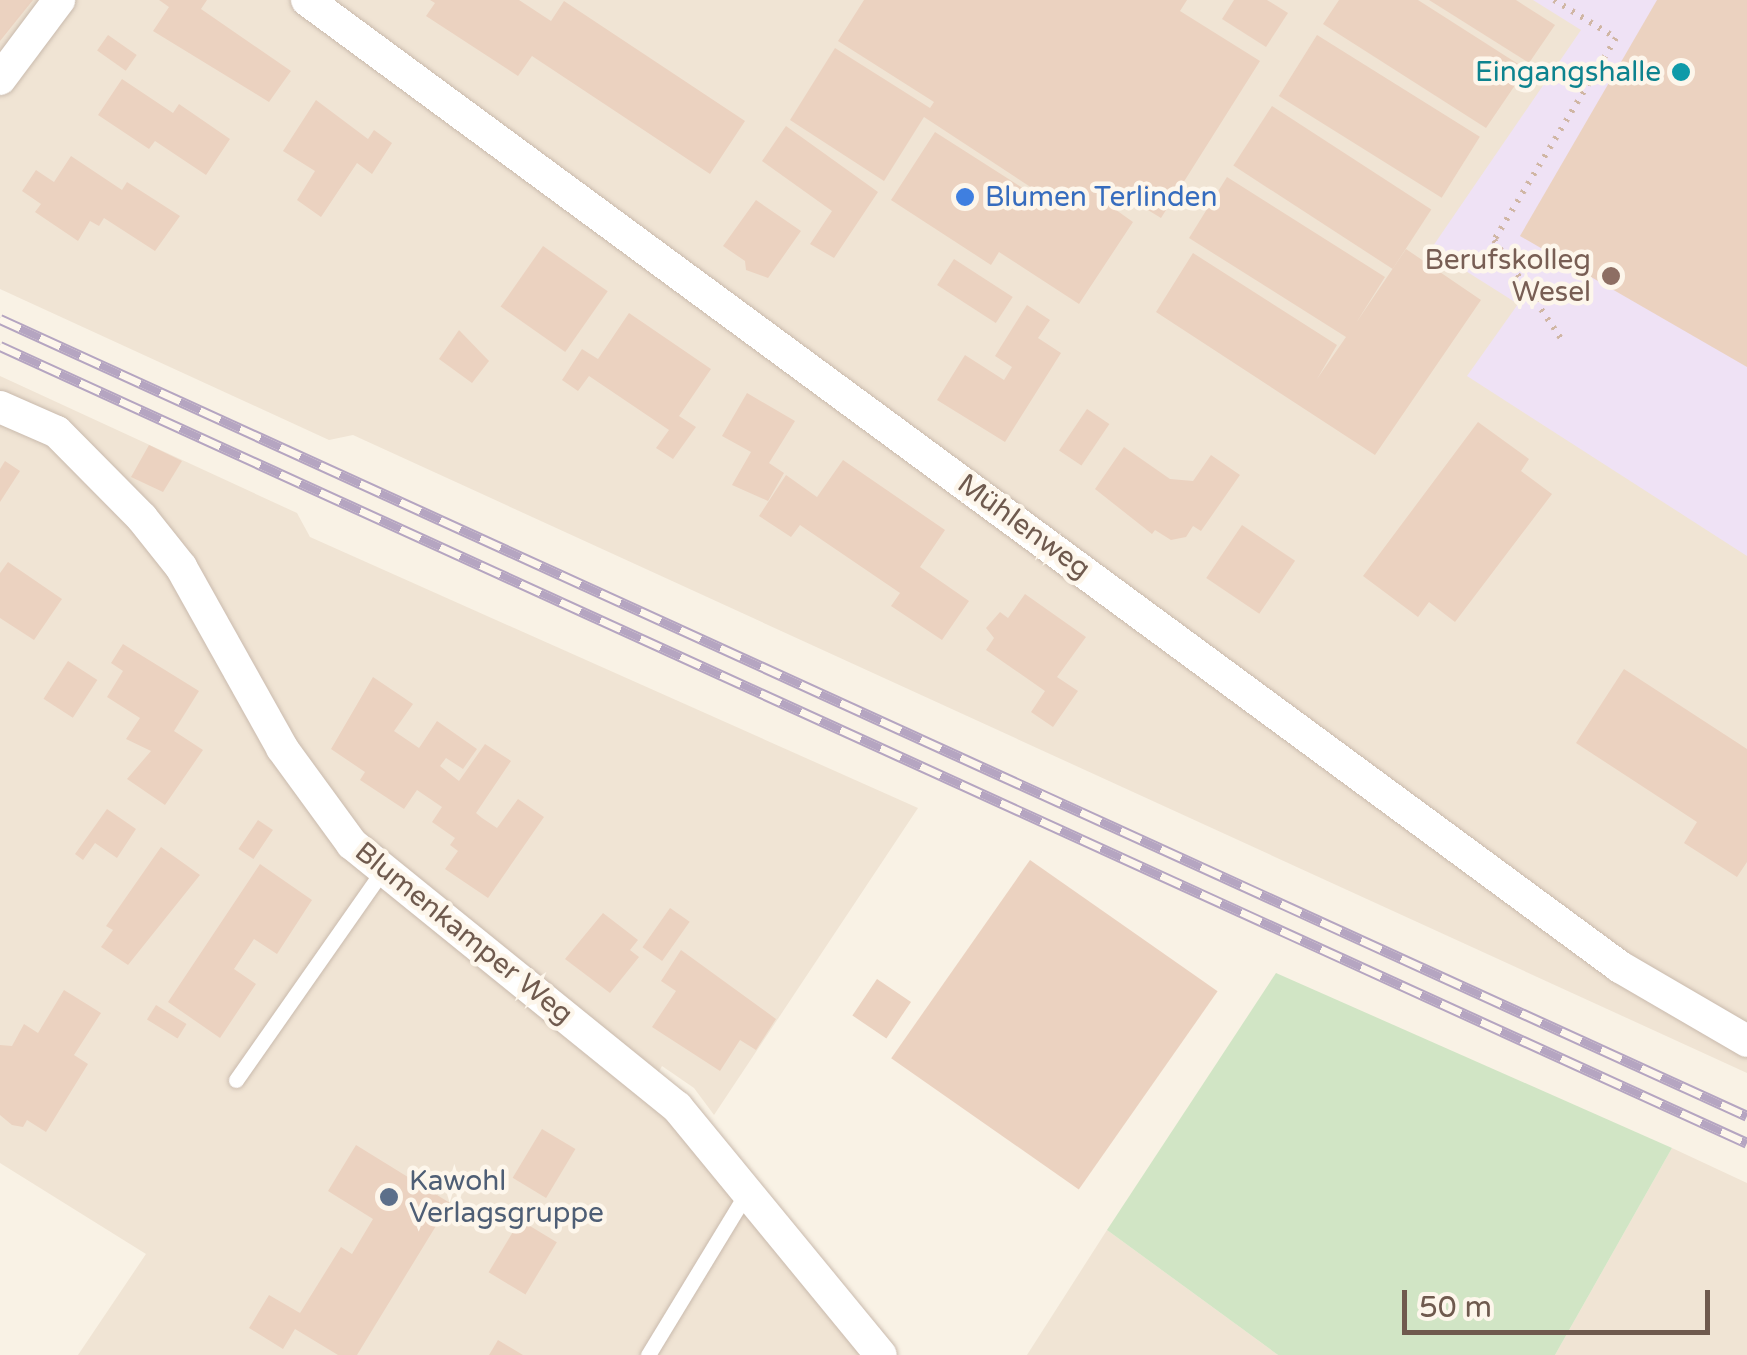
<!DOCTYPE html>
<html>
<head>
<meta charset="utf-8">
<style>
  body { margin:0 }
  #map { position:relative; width:1747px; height:1355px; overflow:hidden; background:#f9f2e5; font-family:"Varela Round",sans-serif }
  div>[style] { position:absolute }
  .residential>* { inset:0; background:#f0e4d4 }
  .education>* { inset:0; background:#efe2f5 }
  .green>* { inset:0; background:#d1e5c5 }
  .building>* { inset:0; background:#ebd2c0; transform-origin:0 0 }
  .path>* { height:6px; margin-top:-3px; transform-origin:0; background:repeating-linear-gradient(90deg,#d0b6a4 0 2.5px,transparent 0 10.5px) }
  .roads { filter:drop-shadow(0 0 2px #c9baad) drop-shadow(0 0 2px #c9baad) }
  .service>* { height:15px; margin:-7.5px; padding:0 7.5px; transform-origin:7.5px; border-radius:7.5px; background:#fff }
  .minor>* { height:32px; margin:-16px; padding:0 16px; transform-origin:16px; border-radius:16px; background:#fff }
  .rail>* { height:11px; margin-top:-5.5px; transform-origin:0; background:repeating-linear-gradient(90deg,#fdf6eb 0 22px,#b5a5c1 0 44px); box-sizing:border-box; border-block:2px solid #b5a5c1 }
  .dots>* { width:28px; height:28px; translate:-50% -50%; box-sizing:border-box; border:5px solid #fdf6eb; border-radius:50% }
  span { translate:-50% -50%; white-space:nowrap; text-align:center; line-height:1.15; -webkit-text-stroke:9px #fdf6eb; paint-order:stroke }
  .culture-label { font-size:28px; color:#0d838f }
  .right { translate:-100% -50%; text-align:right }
  .shop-label { font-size:28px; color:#366cbe }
  .left { translate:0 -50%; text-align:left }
  .education-label { font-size:28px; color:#785e54 }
  .street-label { font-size:28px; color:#6f5a4e }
  .service-label { font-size:28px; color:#4e5e75 }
  .scale { position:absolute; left:1402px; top:1290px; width:308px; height:45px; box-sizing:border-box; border:5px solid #6f5a4e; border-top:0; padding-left:12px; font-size:30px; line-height:35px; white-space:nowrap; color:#6f5a4e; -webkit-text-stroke:8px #fdf6eb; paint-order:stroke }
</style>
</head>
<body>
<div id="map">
  <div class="residential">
    <i style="clip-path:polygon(0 0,1747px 0,1747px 1073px,353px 435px,329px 440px,0 289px)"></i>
    <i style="clip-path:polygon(0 376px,297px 513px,310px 537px,918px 808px,714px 1115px,694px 1088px,662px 1066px,646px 1095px,868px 1355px,78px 1355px,146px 1254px,0 1163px)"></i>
    <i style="clip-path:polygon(1672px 1148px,1747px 1183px,1747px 1355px,1555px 1355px)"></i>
    <i style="clip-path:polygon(1107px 1230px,1278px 1355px,1027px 1355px)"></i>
  </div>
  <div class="education">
    <i style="clip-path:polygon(1533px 0,1747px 0,1747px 556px,1467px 376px,1518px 304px,1431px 249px,1581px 30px)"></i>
  </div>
  <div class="green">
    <i style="clip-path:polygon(1276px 973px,1672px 1148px,1555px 1355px,1278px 1355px,1107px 1230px)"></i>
  </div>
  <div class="building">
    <i style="clip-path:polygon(0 0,33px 0,0 41px)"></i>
    <i style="clip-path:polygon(159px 0,207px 0,201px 9px,291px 71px,269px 102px,153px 31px,169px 7px)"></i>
    <i style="clip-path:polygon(430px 0,519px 0,551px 21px,564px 1px,745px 121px,710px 174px,532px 56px,518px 76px,426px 16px,435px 3px)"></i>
    <i style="clip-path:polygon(864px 0,1187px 0,1180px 11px,1260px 61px,1161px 218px,1110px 187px,1102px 200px,1133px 222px,1079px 304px,999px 252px,991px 265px,891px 200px,935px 132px,1032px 194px,1035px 190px,924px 117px,884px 181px,790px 120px,835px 48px,930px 108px,934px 102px,838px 41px)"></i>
    <i style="clip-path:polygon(1234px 0,1267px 0,1288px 13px,1266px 47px,1222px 19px)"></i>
    <i style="clip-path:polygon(1339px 0,1418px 0,1526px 69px,1486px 128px,1323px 24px)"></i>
    <i style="clip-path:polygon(1429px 0,1516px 0,1555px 25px,1529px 63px)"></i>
    <i style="clip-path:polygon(1657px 0,1747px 0,1747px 367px,1520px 236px)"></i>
    <i style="left:108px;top:35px;width:35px;height:19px;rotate:35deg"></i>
    <i style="left:1317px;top:35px;width:192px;height:72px;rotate:32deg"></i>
    <i style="clip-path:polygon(122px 79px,173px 113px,179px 104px,230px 139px,206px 175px,155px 141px,149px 149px,98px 115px)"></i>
    <i style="clip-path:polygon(316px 100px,368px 139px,374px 130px,392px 143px,372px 174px,357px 163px,321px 217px,297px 200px,315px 171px,283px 151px)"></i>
    <i style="left:1272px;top:106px;width:190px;height:71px;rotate:33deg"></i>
    <i style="clip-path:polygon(786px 126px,878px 192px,834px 258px,810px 244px,832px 211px,762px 161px)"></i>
    <i style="clip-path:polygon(71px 156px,122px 190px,127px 182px,180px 216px,155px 251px,104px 218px,99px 226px,90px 221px,78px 241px,35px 212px,41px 204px,22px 191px,36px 170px,54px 182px)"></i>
    <i style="clip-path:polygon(1227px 177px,1385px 277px,1356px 323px,1406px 249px,1481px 300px,1375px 455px,1156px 312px,1193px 253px,1337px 345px,1317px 379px,1346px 337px,1189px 238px)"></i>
    <i style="clip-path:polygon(756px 200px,801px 231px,768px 278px,746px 270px,745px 261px,723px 246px)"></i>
    <i style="left:543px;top:246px;width:79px;height:74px;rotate:35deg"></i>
    <i style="left:954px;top:259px;width:70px;height:31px;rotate:33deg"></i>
    <i style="clip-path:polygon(1027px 305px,1050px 320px,1038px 338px,1061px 353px,1005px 442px,937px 400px,965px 355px,1004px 380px,1012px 367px,995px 356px)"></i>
    <i style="clip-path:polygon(629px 313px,711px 369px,679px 416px,696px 427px,673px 459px,656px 448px,669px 430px,589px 376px,578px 391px,562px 380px,582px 349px,598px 359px)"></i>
    <i style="clip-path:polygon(459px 330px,489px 361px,472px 383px,439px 359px)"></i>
    <i style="clip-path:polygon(747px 393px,795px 421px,769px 463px,784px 473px,768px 501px,732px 485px,751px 452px,722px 436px)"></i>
    <i style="left:1087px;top:409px;width:27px;height:50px;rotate:34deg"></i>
    <i style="clip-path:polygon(1478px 422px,1529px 459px,1521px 471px,1552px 494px,1455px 622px,1429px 602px,1418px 617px,1363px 576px)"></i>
    <i style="clip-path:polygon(149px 445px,182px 461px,163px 492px,131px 477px)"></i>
    <i style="clip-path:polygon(1124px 447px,1170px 479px,1193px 481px,1211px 455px,1240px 475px,1201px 531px,1193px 526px,1186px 537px,1171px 540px,1155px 530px,1152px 534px,1095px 489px)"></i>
    <i style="clip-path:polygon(843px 460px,945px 530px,920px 567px,969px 601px,942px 640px,891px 606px,900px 593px,800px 525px,791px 537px,759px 516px,786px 475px,817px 497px)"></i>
    <i style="clip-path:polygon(5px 461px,20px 471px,0 502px,0 469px)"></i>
    <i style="left:1242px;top:525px;width:64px;height:64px;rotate:34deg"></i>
    <i style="clip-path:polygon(8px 562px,62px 599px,34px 640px,0 618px,0 573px)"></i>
    <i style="clip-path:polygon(1025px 594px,1086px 637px,1057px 677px,1078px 691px,1053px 727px,1031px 712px,1045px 691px,986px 650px,994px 638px,986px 628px,1000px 612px,1008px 618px)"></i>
    <i style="clip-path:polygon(123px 644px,199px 691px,174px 731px,203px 750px,165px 805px,127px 779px,151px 751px,126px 739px,140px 718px,107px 697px,123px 671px,111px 663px)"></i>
    <i style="left:68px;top:661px;width:35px;height:45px;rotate:33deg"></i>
    <i style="clip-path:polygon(1624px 669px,1747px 749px,1747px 862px,1737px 877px,1684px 843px,1697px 822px,1576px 743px)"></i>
    <i style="clip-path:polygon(373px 677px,413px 704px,394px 731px,419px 748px,437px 721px,477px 749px,463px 769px,446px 758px,440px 766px,459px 781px,485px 744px,511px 761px,476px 813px,482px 818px,497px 828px,518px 799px,544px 817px,488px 898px,445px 869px,458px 851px,450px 845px,455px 838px,432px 822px,442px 807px,417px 790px,404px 809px,360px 780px,365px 772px,331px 749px)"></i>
    <i style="clip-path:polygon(107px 809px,136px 829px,117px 858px,95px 843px,83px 860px,75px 854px)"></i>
    <i style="left:258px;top:820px;width:18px;height:35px;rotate:34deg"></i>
    <i style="clip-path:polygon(161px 847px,200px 875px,128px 965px,101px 947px,113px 930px,106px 926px)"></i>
    <i style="left:1030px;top:860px;width:229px;height:242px;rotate:35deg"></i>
    <i style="clip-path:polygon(260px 864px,312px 900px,277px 954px,254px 939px,234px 969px,256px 984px,220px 1038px,168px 1002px)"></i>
    <i style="left:670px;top:908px;width:24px;height:48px;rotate:35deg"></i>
    <i style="clip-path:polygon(603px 913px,638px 940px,630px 950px,639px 957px,610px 993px,565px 959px)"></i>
    <i style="clip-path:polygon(681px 950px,776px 1019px,756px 1050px,740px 1040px,720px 1071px,652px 1027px,676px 991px,661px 981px)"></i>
    <i style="left:877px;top:979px;width:41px;height:44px;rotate:34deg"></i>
    <i style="clip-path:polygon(64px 990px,101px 1013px,74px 1055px,88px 1064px,46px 1132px,27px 1120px,23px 1127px,12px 1125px,0 1115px,0 1045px,12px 1046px,24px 1024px,38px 1033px)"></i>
    <i style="left:156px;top:1005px;width:36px;height:17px;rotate:32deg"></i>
    <i style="left:542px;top:1129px;width:39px;height:57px;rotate:31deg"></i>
    <i style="clip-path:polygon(356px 1145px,450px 1203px,357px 1355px,338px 1355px,295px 1329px,283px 1349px,249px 1328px,269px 1295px,300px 1313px,341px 1247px,352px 1254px,373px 1219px,328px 1191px)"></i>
    <i style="left:520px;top:1220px;width:43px;height:61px;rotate:31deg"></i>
    <i style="clip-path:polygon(498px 1340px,523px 1355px,489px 1355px)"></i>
  </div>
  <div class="path">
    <i style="left:1554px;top:0;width:73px;rotate:31.5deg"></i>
    <i style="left:1616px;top:38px;width:236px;rotate:121.1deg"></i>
    <i style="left:1494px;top:240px;width:125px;rotate:55.8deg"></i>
  </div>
  <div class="roads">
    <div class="service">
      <i style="left:236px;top:1080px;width:258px;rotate:-55deg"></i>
      <i style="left:648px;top:1355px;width:191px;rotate:-58.7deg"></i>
    </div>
    <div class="minor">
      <i style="left:307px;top:0;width:1631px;rotate:36.37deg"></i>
      <i style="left:1620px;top:967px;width:147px;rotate:30.2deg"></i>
      <i style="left:0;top:79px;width:99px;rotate:-53.2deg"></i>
      <i style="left:0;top:407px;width:62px;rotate:23.7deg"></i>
      <i style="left:57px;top:432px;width:121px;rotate:45.3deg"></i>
      <i style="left:142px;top:518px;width:63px;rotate:51.5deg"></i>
      <i style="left:181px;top:567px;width:207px;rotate:60.8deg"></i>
      <i style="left:282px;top:748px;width:119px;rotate:53.9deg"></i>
      <i style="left:352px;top:844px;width:418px;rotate:39deg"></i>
      <i style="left:677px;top:1107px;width:321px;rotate:50.6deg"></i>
    </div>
  </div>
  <div class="rail">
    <i style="left:0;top:319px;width:1920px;rotate:24.52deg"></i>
    <i style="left:0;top:346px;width:1920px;rotate:24.52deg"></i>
  </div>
  <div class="dots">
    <i style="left:1681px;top:72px;background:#0f9aa8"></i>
    <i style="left:965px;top:197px;background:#3f7fe0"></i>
    <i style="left:1611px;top:276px;background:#8d6e63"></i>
    <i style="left:389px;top:1197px;background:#5c6f8a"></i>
  </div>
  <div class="culture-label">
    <span class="right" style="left:1661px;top:72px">Eingangshalle</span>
  </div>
  <div class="shop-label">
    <span class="left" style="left:985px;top:197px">Blumen Terlinden</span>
  </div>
  <div class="education-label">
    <span class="right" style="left:1591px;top:276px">Berufskolleg<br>Wesel</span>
  </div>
  <div class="street-label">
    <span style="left:1024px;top:526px;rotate:36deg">Mühlenweg</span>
    <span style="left:464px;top:933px;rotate:39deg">Blumenkamper Weg</span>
  </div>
  <div class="service-label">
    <span class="left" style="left:409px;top:1197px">Kawohl<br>Verlagsgruppe</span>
  </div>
  <div class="scale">50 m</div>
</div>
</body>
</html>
